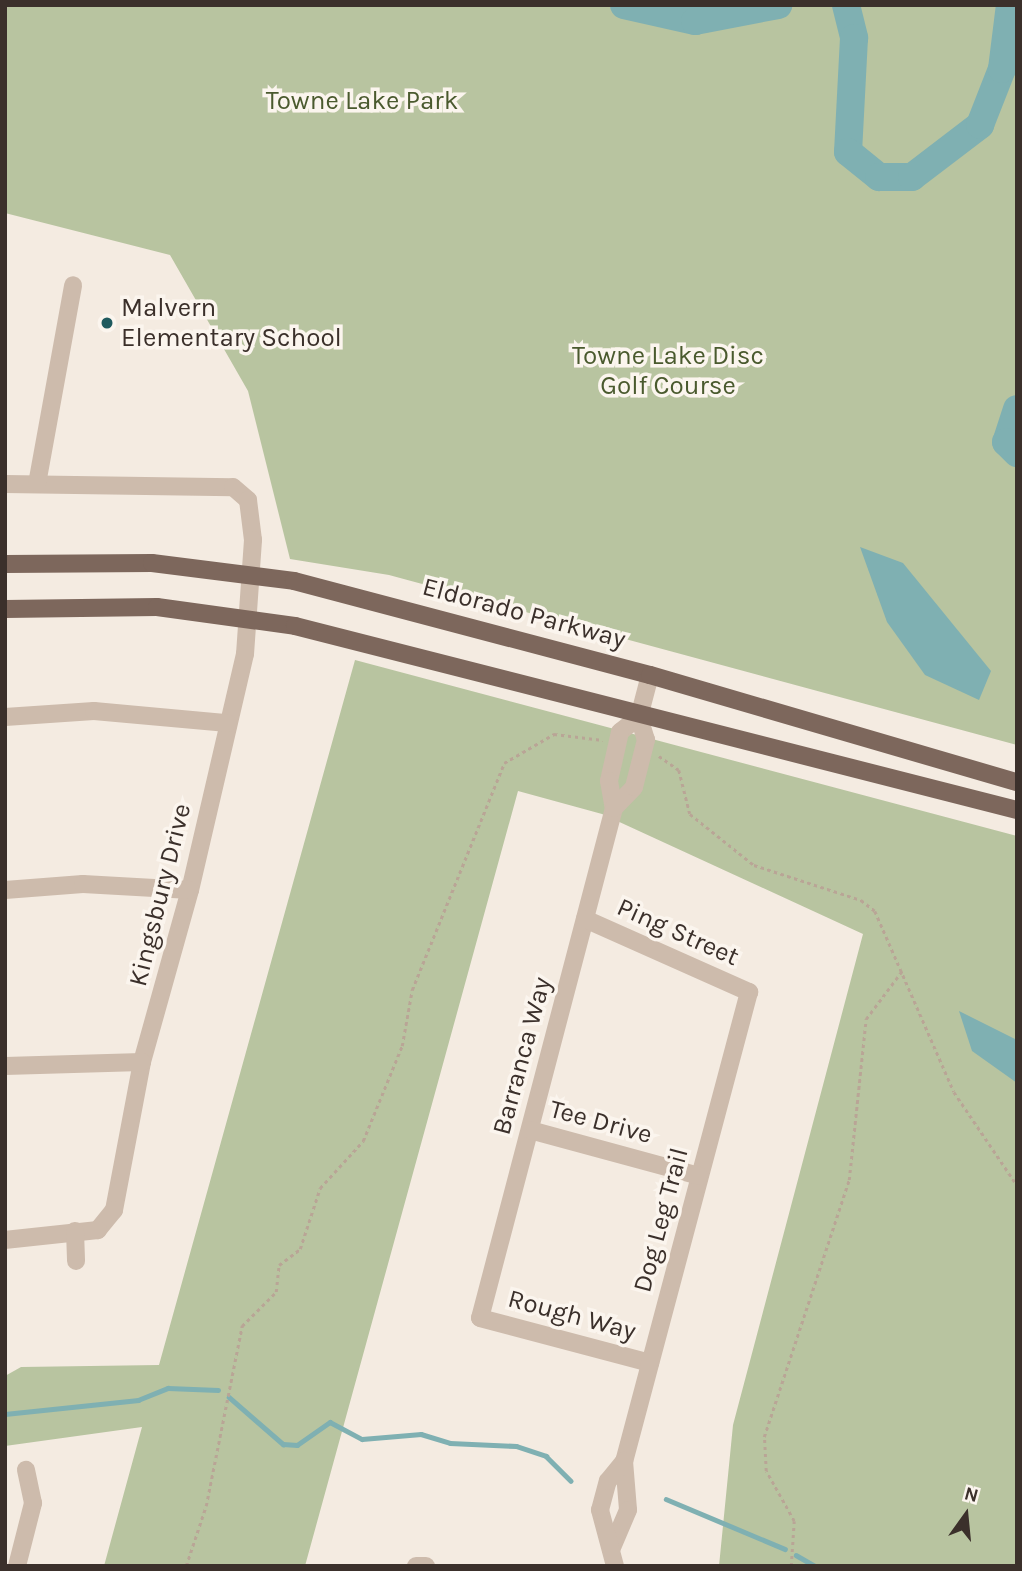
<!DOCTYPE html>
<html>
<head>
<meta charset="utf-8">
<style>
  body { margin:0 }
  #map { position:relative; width:1022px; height:1571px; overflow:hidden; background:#f4ebe1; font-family:Karla,sans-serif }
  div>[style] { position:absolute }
  .green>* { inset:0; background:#b8c4a0 }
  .water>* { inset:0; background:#7fb0b2 }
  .stream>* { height:4.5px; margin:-2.25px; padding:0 2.25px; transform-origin:2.25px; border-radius:2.25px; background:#7fb0b2 }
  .river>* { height:28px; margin:-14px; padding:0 14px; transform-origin:14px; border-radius:14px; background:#7fb0b2 }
  .path>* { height:2.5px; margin-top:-1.25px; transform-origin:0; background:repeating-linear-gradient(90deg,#b9a596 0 3.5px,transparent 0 7px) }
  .minor>* { height:18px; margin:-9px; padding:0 9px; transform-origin:9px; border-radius:9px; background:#cdbbac }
  .major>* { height:18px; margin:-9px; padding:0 9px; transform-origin:9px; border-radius:9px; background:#7d675c }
  .dots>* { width:19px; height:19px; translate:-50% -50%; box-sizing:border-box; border:4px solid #fbf5ee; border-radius:50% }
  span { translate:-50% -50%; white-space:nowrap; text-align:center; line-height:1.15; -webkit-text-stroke:7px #fbf5ee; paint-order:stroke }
  .park-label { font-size:26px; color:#4a5a2e }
  .poi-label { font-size:26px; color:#3b302b }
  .left { translate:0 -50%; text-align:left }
  .street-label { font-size:26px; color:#3b302b }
  .frame { position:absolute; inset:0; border:7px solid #3b302b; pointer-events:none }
  .north { position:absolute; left:931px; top:1480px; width:70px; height:70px; -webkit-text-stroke:5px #fbf5ee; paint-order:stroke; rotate:15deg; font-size:19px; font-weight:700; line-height:28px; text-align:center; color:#3b302b }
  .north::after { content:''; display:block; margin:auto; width:24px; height:32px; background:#3b302b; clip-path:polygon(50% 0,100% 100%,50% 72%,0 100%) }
</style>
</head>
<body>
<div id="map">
  <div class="green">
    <i style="clip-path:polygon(5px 5px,1017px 5px,1017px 745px,389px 575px,290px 559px,248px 391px,170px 255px,5px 213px)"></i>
    <i style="clip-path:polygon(355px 660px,1017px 836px,1017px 1566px,719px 1566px,733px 1425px,863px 934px,602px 814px,518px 791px,305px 1566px,104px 1566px,142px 1427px,5px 1446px,5px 1376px,21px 1367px,159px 1365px)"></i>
  </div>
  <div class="water">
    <i style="clip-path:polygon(860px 547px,903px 563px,991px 671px,979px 700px,925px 675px,887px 622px)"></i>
    <i style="clip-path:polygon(959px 1011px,1017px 1040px,1017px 1083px,972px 1051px)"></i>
  </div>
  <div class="stream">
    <i style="left:229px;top:1397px;width:72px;rotate:41deg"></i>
    <i style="left:283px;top:1444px;width:14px;rotate:4deg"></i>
    <i style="left:297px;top:1445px;width:40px;rotate:-34.9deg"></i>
    <i style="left:330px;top:1422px;width:36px;rotate:28deg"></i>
    <i style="left:362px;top:1439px;width:59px;rotate:-4.8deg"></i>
    <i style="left:421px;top:1434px;width:30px;rotate:17deg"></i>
    <i style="left:450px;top:1443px;width:66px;rotate:2.6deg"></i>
    <i style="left:516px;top:1446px;width:32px;rotate:18deg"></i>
    <i style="left:546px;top:1456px;width:35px;rotate:45deg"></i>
    <i style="left:5px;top:1414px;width:134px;rotate:-6deg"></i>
    <i style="left:138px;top:1400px;width:32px;rotate:-22deg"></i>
    <i style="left:168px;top:1388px;width:50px;rotate:2.3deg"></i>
    <i style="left:666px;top:1499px;width:129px;rotate:22.8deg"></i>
    <i style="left:796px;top:1555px;width:22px;rotate:30deg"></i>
  </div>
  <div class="river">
    <i style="left:624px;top:5px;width:73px;rotate:12.7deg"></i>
    <i style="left:695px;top:21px;width:85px;rotate:-10.9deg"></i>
    <i style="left:846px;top:5px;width:34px;rotate:76deg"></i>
    <i style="left:854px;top:38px;width:114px;rotate:93deg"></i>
    <i style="left:848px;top:152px;width:40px;rotate:39deg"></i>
    <i style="left:879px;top:177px;width:33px"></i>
    <i style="left:912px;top:177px;width:86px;rotate:-37.4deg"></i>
    <i style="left:980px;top:125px;width:60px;rotate:-68.6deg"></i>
    <i style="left:1002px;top:69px;width:64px;rotate:-82.9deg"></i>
    <i style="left:1017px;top:409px;width:35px;rotate:108deg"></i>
    <i style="left:1006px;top:442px;width:16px;rotate:45deg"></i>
  </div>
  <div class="path">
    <i style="left:659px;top:756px;width:24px;rotate:35deg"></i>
    <i style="left:679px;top:770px;width:45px;rotate:76deg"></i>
    <i style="left:690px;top:814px;width:82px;rotate:38.6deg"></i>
    <i style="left:754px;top:865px;width:113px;rotate:18.1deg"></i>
    <i style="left:861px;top:900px;width:18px;rotate:38deg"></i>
    <i style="left:875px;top:911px;width:197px;rotate:66.4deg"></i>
    <i style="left:954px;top:1092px;width:112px;rotate:55.9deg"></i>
    <i style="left:186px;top:1566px;width:63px;rotate:-71.6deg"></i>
    <i style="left:206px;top:1506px;width:184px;rotate:-78.7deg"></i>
    <i style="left:242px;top:1326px;width:48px;rotate:-45deg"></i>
    <i style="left:276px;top:1292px;width:27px;rotate:-84deg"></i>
    <i style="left:279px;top:1265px;width:26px;rotate:-37deg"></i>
    <i style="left:300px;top:1249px;width:64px;rotate:-71.8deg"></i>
    <i style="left:320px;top:1188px;width:64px;rotate:-47.5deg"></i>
    <i style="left:363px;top:1141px;width:103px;rotate:-67.7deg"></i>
    <i style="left:402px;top:1046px;width:57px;rotate:-79.9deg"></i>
    <i style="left:412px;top:990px;width:245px;rotate:-67.9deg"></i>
    <i style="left:504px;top:763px;width:58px;rotate:-30.1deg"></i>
    <i style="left:554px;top:734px;width:49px;rotate:7deg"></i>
    <i style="left:791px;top:1566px;width:45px;rotate:-86.2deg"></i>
    <i style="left:794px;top:1521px;width:57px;rotate:-119.2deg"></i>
    <i style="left:766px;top:1471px;width:34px;rotate:-93deg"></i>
    <i style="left:764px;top:1437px;width:271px;rotate:-71.7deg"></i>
    <i style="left:849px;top:1180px;width:162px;rotate:-84deg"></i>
    <i style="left:866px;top:1019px;width:60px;rotate:-53.1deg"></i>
  </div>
  <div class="minor">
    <i style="left:5px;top:484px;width:228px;rotate:0.8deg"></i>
    <i style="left:233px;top:487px;width:20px;rotate:41deg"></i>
    <i style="left:248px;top:500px;width:40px;rotate:82.9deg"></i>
    <i style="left:253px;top:540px;width:114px;rotate:94deg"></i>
    <i style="left:245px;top:654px;width:242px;rotate:103.1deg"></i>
    <i style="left:190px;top:890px;width:179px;rotate:105.6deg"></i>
    <i style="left:142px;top:1062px;width:151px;rotate:100.7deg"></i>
    <i style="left:114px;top:1210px;width:26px;rotate:129deg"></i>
    <i style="left:98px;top:1230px;width:94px;rotate:173.9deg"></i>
    <i style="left:37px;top:484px;width:202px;rotate:-79.7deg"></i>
    <i style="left:5px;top:717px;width:89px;rotate:-3.9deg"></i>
    <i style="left:94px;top:711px;width:134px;rotate:5.2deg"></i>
    <i style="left:639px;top:717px;width:24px;rotate:142deg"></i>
    <i style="left:620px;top:732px;width:50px;rotate:102.7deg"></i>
    <i style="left:609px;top:781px;width:27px;rotate:80deg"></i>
    <i style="left:614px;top:808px;width:527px;rotate:104.72deg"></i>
    <i style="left:480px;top:1318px;width:176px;rotate:14.8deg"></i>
    <i style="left:614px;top:808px;width:29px;rotate:-46deg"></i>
    <i style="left:634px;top:787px;width:49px;rotate:-75.7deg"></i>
    <i style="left:646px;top:740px;width:24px;rotate:-107deg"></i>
    <i style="left:639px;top:717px;width:43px;rotate:-75.3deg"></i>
    <i style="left:5px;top:890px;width:78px;rotate:-4.4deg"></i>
    <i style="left:83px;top:884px;width:107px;rotate:3.2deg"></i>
    <i style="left:585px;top:919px;width:180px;rotate:24deg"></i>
    <i style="left:749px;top:992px;width:485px;rotate:104.9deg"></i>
    <i style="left:624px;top:1461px;width:49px;rotate:85.3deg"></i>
    <i style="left:628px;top:1510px;width:43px;rotate:113deg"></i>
    <i style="left:5px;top:1066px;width:137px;rotate:-1.7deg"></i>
    <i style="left:530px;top:1130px;width:175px;rotate:15.2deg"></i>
    <i style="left:75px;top:1231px;width:30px;rotate:88deg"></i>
    <i style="left:17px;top:1566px;width:65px;rotate:-75.7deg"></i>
    <i style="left:33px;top:1503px;width:34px;rotate:-102deg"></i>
    <i style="left:416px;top:1566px;width:10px"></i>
    <i style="left:615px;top:1566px;width:58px;rotate:-105deg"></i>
    <i style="left:600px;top:1510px;width:30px;rotate:-75deg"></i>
    <i style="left:608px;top:1481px;width:26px;rotate:-51deg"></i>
  </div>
  <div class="major">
    <i style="left:5px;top:564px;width:147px;rotate:-0.4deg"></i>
    <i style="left:152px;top:563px;width:143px;rotate:7.2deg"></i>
    <i style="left:294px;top:581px;width:368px;rotate:14.8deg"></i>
    <i style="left:650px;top:675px;width:382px;rotate:16.3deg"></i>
    <i style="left:5px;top:609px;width:152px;rotate:-0.8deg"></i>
    <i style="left:157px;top:607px;width:139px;rotate:7.8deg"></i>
    <i style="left:295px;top:626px;width:745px;rotate:14.3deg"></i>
  </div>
  <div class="dots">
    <i style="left:107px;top:323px;background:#1f5a5e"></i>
  </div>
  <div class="park-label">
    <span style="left:362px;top:101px">Towne Lake Park</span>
    <span style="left:668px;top:371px">Towne Lake Disc<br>Golf Course</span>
  </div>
  <div class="poi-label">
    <span class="left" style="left:121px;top:323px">Malvern<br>Elementary School</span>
  </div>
  <div class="street-label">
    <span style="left:524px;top:613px;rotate:15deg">Eldorado Parkway</span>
    <span style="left:160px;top:895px;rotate:-76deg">Kingsbury Drive</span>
    <span style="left:678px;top:932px;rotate:24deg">Ping Street</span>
    <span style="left:522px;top:1056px;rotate:-75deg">Barranca Way</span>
    <span style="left:601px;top:1122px;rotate:15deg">Tee Drive</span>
    <span style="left:661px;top:1220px;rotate:-75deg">Dog Leg Trail</span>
    <span style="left:572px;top:1315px;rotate:15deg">Rough Way</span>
  </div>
  <div class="frame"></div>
  <div class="north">N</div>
</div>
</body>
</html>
